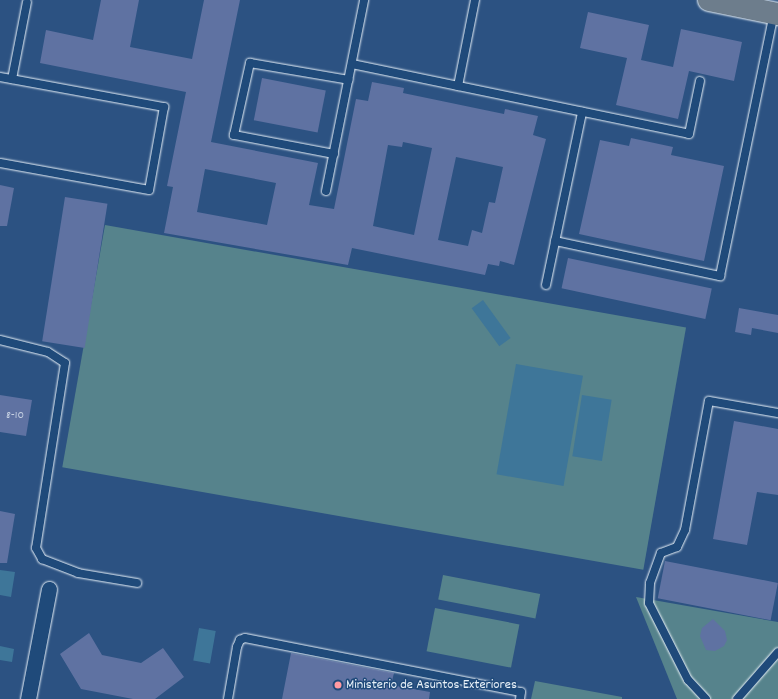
<!DOCTYPE html>
<html>
<head>
<meta charset="utf-8">
<style>
  body { margin:0 }
  #map { position:relative; width:778px; height:699px; overflow:hidden; background:#2c5282; font-family:Dekko,sans-serif }
  div>[style] { position:absolute }
  .green>* { inset:0; background:#56838c; transform-origin:0 0 }
  .water>* { inset:0; background:#3e7699; transform-origin:0 0 }
  .building>* { inset:0; background:#5f72a2; transform-origin:0 0 }
  .roads { filter:drop-shadow(0 0 1px #e8f1f8) drop-shadow(0 0 1px #e8f1f8) }
  .service>* { height:8px; margin:-4px; padding:0 4px; transform-origin:4px; border-radius:4px; background:#1f4a7a }
  .minor>* { height:15px; margin:-7.5px; padding:0 7.5px; transform-origin:7.5px; border-radius:7.5px; background:#1f4a7a }
  .primary>* { height:22px; margin:-11px; padding:0 11px; transform-origin:11px; border-radius:11px; background:#6d7d8c }
  .dots>* { width:11px; height:11px; translate:-50% -50%; box-sizing:border-box; border:2px solid #1f4a7a; border-radius:50% }
  span { translate:-50% -50%; white-space:nowrap; text-align:center; line-height:1.15; -webkit-text-stroke:3px #1f4a7a; paint-order:stroke }
  .number-label { font-size:12px; color:#c6d1e2 }
  .number-label span { -webkit-text-stroke-width:0 }
  .poi-label { font-size:14px; color:#e8f1f8 }
  .left { translate:0 -50%; text-align:left }
</style>
</head>
<body>
<div id="map">
  <div class="green">
    <i style="left:105px;top:225px;width:590px;height:246px;rotate:10deg"></i>
    <i style="left:443px;top:575px;width:99px;height:25px;rotate:11deg"></i>
    <i style="clip-path:polygon(636px 597px,778px 622px,778px 699px,677px 699px)"></i>
    <i style="left:435px;top:608px;width:86px;height:44px;rotate:11deg"></i>
    <i style="clip-path:polygon(535px 681px,622px 697px,622px 699px,531px 699px)"></i>
  </div>
  <div class="water">
    <i style="left:483px;top:300px;width:47px;height:14px;rotate:54deg"></i>
    <i style="left:516px;top:364px;width:68px;height:112px;rotate:10deg"></i>
    <i style="left:582px;top:395px;width:30px;height:62px;rotate:9deg"></i>
    <i style="clip-path:polygon(0 570px,15px 572px,11px 597px,0 595px)"></i>
    <i style="left:199px;top:628px;width:17px;height:33px;rotate:10deg"></i>
    <i style="clip-path:polygon(0 646px,14px 649px,12px 662px,0 660px)"></i>
  </div>
  <div class="building">
    <i style="clip-path:polygon(evenodd,101px 0,139px 0,130px 47px,192px 59px,204px 0,240px 0,211px 142px,318px 163px,309px 205px,334px 209px,356px 99px,368px 101px,372px 82px,404px 88px,403px 93px,504px 114px,505px 109px,538px 116px,533px 135px,546px 139px,514px 265px,500px 261px,499px 266px,488px 264px,485px 275px,352px 248px,348px 265px,164px 233px,173px 187px,167px 186px,186px 92px,40px 63px,46px 30px,93px 40px,101px 0,403px 142px,432px 148px,414px 235px,373px 226px,388px 145px,402px 147px,403px 142px,101px 0,456px 157px,503px 167px,495px 203px,489px 202px,482px 233px,472px 230px,468px 246px,438px 240px,456px 157px,101px 0,205px 169px,276px 183px,267px 225px,197px 212px,205px 169px)"></i>
    <i style="clip-path:polygon(588px 12px,649px 25px,641px 60px,673px 67px,681px 29px,742px 42px,734px 81px,689px 71px,678px 119px,616px 105px,627px 58px,580px 48px)"></i>
    <i style="left:262px;top:78px;width:65px;height:43px;rotate:11deg"></i>
    <i style="clip-path:polygon(631px 138px,673px 147px,671px 155px,724px 166px,704px 261px,579px 234px,600px 140px,629px 146px)"></i>
    <i style="clip-path:polygon(0 185px,14px 188px,7px 226px,0 226px)"></i>
    <i style="left:65px;top:197px;width:43px;height:146px;rotate:9deg"></i>
    <i style="left:568px;top:258px;width:147px;height:31px;rotate:12deg"></i>
    <i style="clip-path:polygon(739px 308px,778px 315px,778px 333px,752px 328px,751px 335px,735px 332px)"></i>
    <i style="clip-path:polygon(0 395px,32px 400px,26px 436px,0 432px)"></i>
    <i style="clip-path:polygon(734px 421px,778px 429px,778px 495px,757px 492px,747px 545px,713px 539px)"></i>
    <i style="clip-path:polygon(0 511px,15px 514px,7px 563px,0 563px)"></i>
    <i style="left:665px;top:561px;width:115px;height:38px;rotate:11deg"></i>
    <i style="clip-path:polygon(713px 619px,725px 631px,727px 640px,724px 646px,715px 651px,706px 650px,700px 636px,702px 628px)"></i>
    <i style="clip-path:polygon(89px 633px,102px 655px,141px 663px,163px 648px,184px 677px,155px 699px,133px 699px,81px 689px,60px 654px)"></i>
    <i style="clip-path:polygon(291px 653px,394px 673px,391px 685px,430px 692px,429px 699px,282px 699px)"></i>
  </div>
  <div class="roads">
    <div class="service">
      <i style="left:352px;top:64px;width:344px;rotate:11.7deg"></i>
      <i style="left:689px;top:134px;width:54px;rotate:-78.3deg"></i>
      <i style="left:0;top:77px;width:167px;rotate:10.4deg"></i>
      <i style="left:164px;top:107px;width:84px;rotate:100.2deg"></i>
      <i style="left:149px;top:190px;width:151px;rotate:-169.7deg"></i>
      <i style="left:12px;top:79px;width:78px;rotate:-79deg"></i>
      <i style="left:458px;top:86px;width:88px;rotate:-78.8deg"></i>
      <i style="left:334px;top:154px;width:102px;rotate:-169.2deg"></i>
      <i style="left:234px;top:135px;width:74px;rotate:-77.5deg"></i>
      <i style="left:250px;top:63px;width:100px;rotate:9.7deg"></i>
      <i style="left:326px;top:191px;width:195px;rotate:-78.7deg"></i>
      <i style="left:555px;top:241px;width:169px;rotate:12deg"></i>
      <i style="left:720px;top:276px;width:268px;rotate:-78.4deg"></i>
      <i style="left:546px;top:285px;width:177px;rotate:-78.2deg"></i>
      <i style="left:0;top:340px;width:49px;rotate:14deg"></i>
      <i style="left:48px;top:352px;width:20px;rotate:33deg"></i>
      <i style="left:65px;top:363px;width:187px;rotate:98.9deg"></i>
      <i style="left:36px;top:548px;width:13px;rotate:61deg"></i>
      <i style="left:42px;top:559px;width:39px;rotate:21deg"></i>
      <i style="left:78px;top:573px;width:60px;rotate:9.6deg"></i>
      <i style="left:228px;top:699px;width:53px;rotate:-80.2deg"></i>
      <i style="left:237px;top:647px;width:8px;rotate:-67deg"></i>
      <i style="left:240px;top:640px;width:5px;rotate:-22deg"></i>
      <i style="left:245px;top:638px;width:281px;rotate:11.1deg"></i>
      <i style="left:521px;top:692px;width:7px;rotate:98deg"></i>
      <i style="left:706px;top:699px;width:26px;rotate:-133deg"></i>
      <i style="left:688px;top:680px;width:86px;rotate:-116.9deg"></i>
      <i style="left:649px;top:603px;width:20px;rotate:-87deg"></i>
      <i style="left:650px;top:583px;width:32px;rotate:-70deg"></i>
      <i style="left:661px;top:553px;width:17px;rotate:-21deg"></i>
      <i style="left:677px;top:547px;width:19px;rotate:-65deg"></i>
      <i style="left:685px;top:530px;width:131px;rotate:-79.5deg"></i>
      <i style="left:709px;top:401px;width:70px;rotate:9.9deg"></i>
      <i style="left:737px;top:699px;width:62px;rotate:-48.9deg"></i>
    </div>
    <div class="minor">
      <i style="left:28px;top:699px;width:112px;rotate:-79.2deg"></i>
    </div>
    <div class="primary">
      <i style="left:709px;top:0;width:70px;rotate:11.5deg"></i>
    </div>
  </div>
  <div class="dots">
    <i style="left:338px;top:685px;background:#ff9aa2"></i>
  </div>
  <div class="number-label">
    <span style="left:15px;top:416px">8-10</span>
  </div>
  <div class="poi-label">
    <span class="left" style="left:346px;top:685px">Ministerio de Asuntos Exteriores</span>
  </div>
</div>
</body>
</html>
